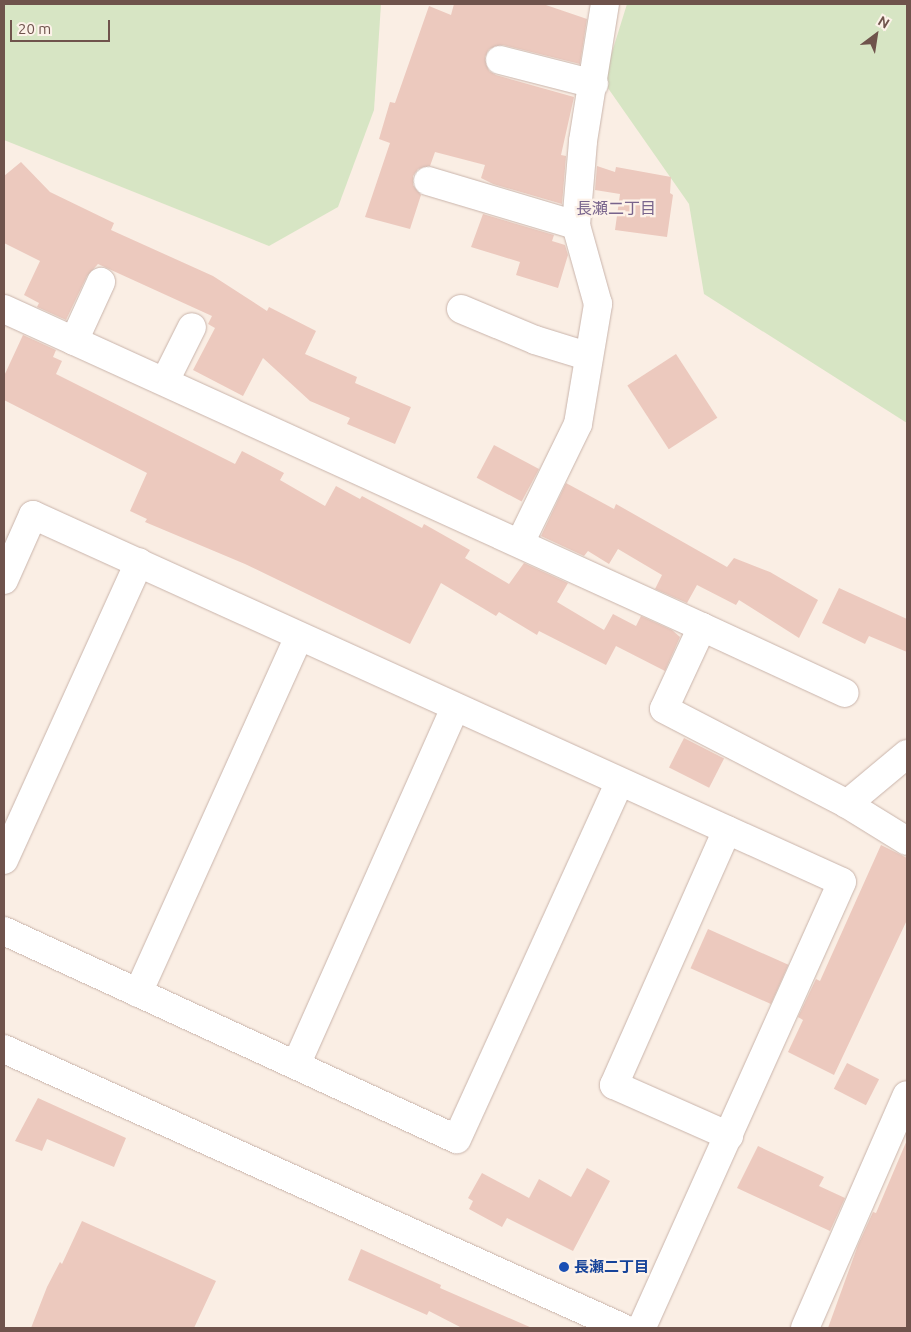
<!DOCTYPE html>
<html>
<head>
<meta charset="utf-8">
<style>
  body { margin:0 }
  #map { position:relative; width:911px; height:1332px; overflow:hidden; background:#faeee4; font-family:Ubuntu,"Noto Sans JP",sans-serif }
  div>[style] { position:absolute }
  .green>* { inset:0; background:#d7e5c4 }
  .building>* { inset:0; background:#ecc9be; transform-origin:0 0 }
  .roads { filter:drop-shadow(0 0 1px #c9b4ab) drop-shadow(0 0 1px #c9b4ab) }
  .street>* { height:28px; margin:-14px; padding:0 14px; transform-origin:14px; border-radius:14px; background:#fff }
  .secondary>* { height:28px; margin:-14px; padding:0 14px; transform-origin:14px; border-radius:14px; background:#fff }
  .dots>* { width:14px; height:14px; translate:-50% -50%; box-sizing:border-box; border:2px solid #fdf2e9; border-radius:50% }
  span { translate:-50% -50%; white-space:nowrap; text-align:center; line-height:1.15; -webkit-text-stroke:4.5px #fdf2e9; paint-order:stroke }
  .transit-label { font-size:15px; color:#164399; font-weight:700 }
  .left { translate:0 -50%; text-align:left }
  .neighbourhood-label { font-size:16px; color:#78648c }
  .frame { position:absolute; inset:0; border:5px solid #6f534c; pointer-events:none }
  .north { position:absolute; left:851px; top:10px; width:50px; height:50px; -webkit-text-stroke:4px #fdf2e9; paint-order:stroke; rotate:31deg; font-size:14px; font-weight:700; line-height:20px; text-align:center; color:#6f534c }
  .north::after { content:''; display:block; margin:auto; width:18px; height:22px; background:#6f534c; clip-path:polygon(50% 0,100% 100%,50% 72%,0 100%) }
  .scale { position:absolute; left:10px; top:20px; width:100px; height:22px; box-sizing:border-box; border:2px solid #6f534c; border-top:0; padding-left:6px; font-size:15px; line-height:18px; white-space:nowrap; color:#6f534c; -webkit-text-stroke:4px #fdf2e9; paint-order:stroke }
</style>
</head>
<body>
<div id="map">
  <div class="green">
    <i style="clip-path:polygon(4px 4px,381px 4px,374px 110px,338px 207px,269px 246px,4px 140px)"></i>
    <i style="clip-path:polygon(627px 4px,907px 4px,907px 423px,704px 294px,689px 204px,603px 81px)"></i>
  </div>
  <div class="building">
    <i style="clip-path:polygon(454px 4px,543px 4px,587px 19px,580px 64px,503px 45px,489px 49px,485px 57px,489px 71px,496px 75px,574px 97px,561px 155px,566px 156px,562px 204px,493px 184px,481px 178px,485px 165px,435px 152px,430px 166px,418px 169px,413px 176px,413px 185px,421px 195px,410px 229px,365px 217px,390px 143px,379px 139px,390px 102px,395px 103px,429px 6px,451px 15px)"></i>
    <i style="clip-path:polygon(21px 162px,50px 192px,114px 223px,111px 230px,213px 276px,267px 311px,269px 307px,316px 331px,305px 354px,357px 377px,355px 383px,411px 407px,395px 444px,347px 424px,350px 418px,310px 401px,263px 358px,243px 396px,193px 370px,215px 328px,208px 324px,212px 316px,98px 264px,87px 276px,66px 320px,37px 307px,39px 303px,24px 295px,40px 261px,4px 243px,4px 176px)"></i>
    <i style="clip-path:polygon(597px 166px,615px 172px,616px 167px,671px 177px,670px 193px,673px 195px,667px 237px,615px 230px,620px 194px,595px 190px)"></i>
    <i style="clip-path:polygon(483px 214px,554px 235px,552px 241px,565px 245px,568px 255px,558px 288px,516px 275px,520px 262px,471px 247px)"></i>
    <i style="clip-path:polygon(23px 335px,56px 350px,53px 357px,62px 361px,56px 374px,235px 464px,242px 451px,284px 473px,280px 480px,325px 506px,336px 486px,360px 499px,362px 496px,422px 528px,424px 524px,470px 550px,465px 558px,509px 584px,524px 563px,568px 583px,557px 602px,604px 630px,613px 614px,636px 626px,641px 616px,672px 630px,680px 637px,665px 671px,616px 646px,606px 665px,539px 631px,537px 635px,499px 612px,496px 616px,441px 583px,410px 644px,245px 564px,145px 522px,147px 519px,130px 511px,147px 473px,4px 400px,4px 376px)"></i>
    <i style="left:676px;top:354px;width:76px;height:58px;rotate:57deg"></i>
    <i style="left:494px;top:445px;width:51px;height:37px;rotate:28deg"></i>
    <i style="clip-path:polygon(566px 483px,614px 509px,616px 504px,727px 567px,734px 558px,770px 572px,818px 600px,799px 638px,739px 600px,736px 605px,697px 585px,687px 603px,655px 589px,662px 575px,618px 549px,609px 564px,588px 551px,584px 556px,541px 536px)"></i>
    <i style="clip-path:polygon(839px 588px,907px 619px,907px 652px,869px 636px,865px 644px,822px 623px)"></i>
    <i style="left:684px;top:738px;width:45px;height:33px;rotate:27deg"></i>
    <i style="clip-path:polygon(881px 845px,907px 858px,907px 920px,834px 1075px,788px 1052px,803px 1020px,798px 1017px,816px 979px,820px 981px)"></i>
    <i style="left:708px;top:929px;width:88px;height:43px;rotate:24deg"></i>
    <i style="left:847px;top:1063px;width:36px;height:29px;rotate:27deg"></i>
    <i style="clip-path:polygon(38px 1098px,126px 1138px,114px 1167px,47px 1139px,42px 1151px,15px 1141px)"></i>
    <i style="clip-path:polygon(907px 1140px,907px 1328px,828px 1328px,858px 1245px,873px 1212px,876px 1213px)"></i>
    <i style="clip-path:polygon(758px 1146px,824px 1177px,819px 1186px,845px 1198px,830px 1231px,737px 1188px)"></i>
    <i style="clip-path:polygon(587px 1168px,610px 1181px,573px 1251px,507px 1218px,502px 1227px,469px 1209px,473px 1201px,468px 1198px,482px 1173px,529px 1198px,539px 1179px,571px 1197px)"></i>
    <i style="clip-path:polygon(82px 1221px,216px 1281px,194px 1328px,31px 1328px,47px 1287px,60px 1262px,62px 1264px)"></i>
    <i style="clip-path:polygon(361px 1249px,441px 1285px,440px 1288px,532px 1328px,462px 1328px,429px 1311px,427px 1315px,348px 1280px)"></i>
  </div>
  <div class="roads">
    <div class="street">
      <i style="left:500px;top:60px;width:97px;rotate:14.3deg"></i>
      <i style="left:428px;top:181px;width:154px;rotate:16.6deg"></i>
      <i style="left:4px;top:309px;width:767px;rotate:24.49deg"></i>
      <i style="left:702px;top:627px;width:90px;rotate:114.9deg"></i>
      <i style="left:664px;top:709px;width:206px;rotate:27.4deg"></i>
      <i style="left:847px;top:804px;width:70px;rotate:31.7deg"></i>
      <i style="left:461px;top:309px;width:80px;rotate:22.7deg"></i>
      <i style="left:535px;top:340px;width:54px;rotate:17.1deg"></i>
      <i style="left:74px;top:341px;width:65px;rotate:-65.4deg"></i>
      <i style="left:165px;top:381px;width:60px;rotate:-63.4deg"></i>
      <i style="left:520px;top:543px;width:132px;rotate:-64deg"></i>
      <i style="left:578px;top:424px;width:122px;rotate:-80.5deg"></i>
      <i style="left:598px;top:304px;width:82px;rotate:-105.6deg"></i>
      <i style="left:576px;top:225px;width:84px;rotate:-85.2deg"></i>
      <i style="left:583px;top:141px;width:139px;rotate:-80.9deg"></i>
      <i style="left:4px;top:580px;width:71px;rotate:-66deg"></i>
      <i style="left:33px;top:515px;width:888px;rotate:24.4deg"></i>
      <i style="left:842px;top:882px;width:489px;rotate:114.2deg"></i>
      <i style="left:702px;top:627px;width:157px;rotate:24.8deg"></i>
      <i style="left:847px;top:804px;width:78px;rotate:-39.8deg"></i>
      <i style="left:727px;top:830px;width:279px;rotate:113.9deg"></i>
      <i style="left:614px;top:1085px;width:126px;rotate:23.9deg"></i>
      <i style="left:4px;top:860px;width:327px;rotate:-65.6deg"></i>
      <i style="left:4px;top:931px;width:498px;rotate:24.7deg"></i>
      <i style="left:457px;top:1139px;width:392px;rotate:-65.5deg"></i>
      <i style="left:138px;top:993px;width:389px;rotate:-65.7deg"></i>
      <i style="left:296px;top:1065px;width:391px;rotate:-66deg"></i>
      <i style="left:805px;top:1328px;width:254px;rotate:-66.4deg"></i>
    </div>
    <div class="secondary">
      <i style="left:4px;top:1049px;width:679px;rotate:24.26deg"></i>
    </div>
  </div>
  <div class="dots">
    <i style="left:564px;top:1267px;background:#1a4fb4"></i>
  </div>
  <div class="transit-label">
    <span class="left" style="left:574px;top:1267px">長瀬二丁目</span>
  </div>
  <div class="neighbourhood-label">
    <span style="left:616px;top:208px">長瀬二丁目</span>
  </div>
  <div class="frame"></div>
  <div class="north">N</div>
  <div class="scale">20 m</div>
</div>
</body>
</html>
